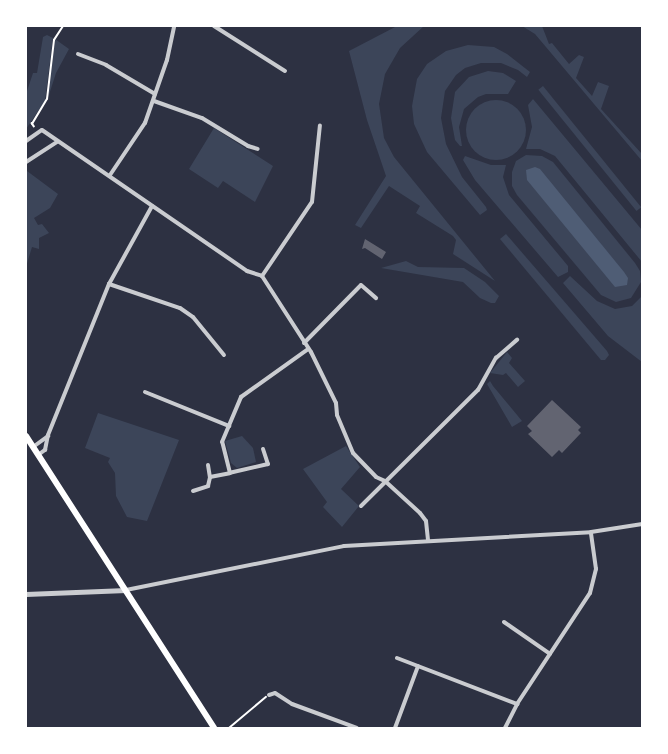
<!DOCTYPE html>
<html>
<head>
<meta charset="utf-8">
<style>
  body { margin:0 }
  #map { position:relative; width:668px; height:754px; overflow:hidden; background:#2d3142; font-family:"IBM Plex Sans",sans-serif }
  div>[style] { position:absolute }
  .green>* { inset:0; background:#3c4559; transform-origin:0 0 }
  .round { border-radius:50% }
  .water>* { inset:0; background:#4f5d75 }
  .building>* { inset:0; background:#626471 }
  .path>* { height:1.5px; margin:-0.75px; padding:0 0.75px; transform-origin:0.75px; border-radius:0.75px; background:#fff }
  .minor>* { height:4px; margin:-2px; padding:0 2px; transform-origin:2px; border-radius:2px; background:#caccd0 }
  .tertiary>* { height:4.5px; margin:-2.25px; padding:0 2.25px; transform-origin:2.25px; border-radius:2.25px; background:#caccd0 }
  .primary>* { height:6px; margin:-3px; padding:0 3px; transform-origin:3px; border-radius:3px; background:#fff }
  span { translate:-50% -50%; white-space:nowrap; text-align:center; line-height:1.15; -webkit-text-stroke:5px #fff; paint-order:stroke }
  .frame { position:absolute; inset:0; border:27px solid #fff; pointer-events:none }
</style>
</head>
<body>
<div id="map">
  <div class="green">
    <i style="clip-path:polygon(397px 26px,424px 26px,400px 48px,385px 74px,379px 104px,384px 138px,394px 157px,495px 281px,453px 254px,456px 240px,453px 236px,416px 213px,420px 206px,389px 186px,361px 228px,355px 225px,386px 176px,367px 120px,349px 51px)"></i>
    <i style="clip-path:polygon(522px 26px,542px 26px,549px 44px,552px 43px,569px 64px,579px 55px,584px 57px,576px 78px,592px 96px,598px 82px,609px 86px,601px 109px,642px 154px,642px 161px,535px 34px)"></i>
    <i style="clip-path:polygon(47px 35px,53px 38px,45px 101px,26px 129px,26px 94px,33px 73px,37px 73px,43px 37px)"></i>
    <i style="clip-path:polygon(55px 39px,69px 49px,56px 73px,48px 98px)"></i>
    <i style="clip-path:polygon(468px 45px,494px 47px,507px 54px,530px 72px,527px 77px,518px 70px,501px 63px,481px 63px,465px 68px,456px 75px,445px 91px,441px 118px,446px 144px,462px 177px,486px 207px,487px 210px,480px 215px,427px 152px,414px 124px,412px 106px,417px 79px,427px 64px,446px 51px)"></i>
    <i style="clip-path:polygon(488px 71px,503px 73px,516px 81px,508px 94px,486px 94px,478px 97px,464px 109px,459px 127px,462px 146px,460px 146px,455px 140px,451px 118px,455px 92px,469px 77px)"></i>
    <i style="left:543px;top:86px;width:156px;height:6px;rotate:51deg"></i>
    <i style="clip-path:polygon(533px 99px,642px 230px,642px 262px,555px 156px,540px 149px,526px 149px,532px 127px,528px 105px)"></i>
    <i class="round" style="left:466px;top:100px;width:60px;height:60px"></i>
    <i style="clip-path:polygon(214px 128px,273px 166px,255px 202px,223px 181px,218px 188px,189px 169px)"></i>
    <i style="clip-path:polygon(526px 155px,542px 156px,553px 162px,635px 263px,640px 271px,641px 282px,631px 298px,616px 302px,601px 295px,517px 195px,512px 186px,512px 172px,516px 161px)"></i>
    <i style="clip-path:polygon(465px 156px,491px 165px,506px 165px,503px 177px,509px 195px,568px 266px,568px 272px,558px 277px,475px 180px,463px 160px)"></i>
    <i style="clip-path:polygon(27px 171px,58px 194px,50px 208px,34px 218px,38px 225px,42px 224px,49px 233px,39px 238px,39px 249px,32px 247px,26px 267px)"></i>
    <i style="clip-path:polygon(506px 234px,607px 351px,609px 355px,605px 360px,601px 360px,500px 239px)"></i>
    <i style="clip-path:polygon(406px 261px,418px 267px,464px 268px,485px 282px,499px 296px,495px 303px,491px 303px,480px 298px,463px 282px,381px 268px)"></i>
    <i style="clip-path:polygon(570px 276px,597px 301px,615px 309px,632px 306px,642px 296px,642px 362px,608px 336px,563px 283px)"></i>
    <i style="clip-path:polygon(507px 352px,512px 358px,509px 363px,525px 381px,518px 387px,506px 373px,503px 375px,490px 373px)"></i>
    <i style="clip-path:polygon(490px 381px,493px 386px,522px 421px,512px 427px,487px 384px)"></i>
    <i style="clip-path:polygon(98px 413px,179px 440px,147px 521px,127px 517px,116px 496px,115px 473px,108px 462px,110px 458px,85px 448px)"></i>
    <i style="clip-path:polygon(242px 436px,253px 448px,256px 462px,237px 468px,231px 463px,225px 441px)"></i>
    <i style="clip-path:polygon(346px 446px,360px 467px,341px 489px,359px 506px,342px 527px,323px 507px,327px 502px,303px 469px)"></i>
  </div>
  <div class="water">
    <i style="clip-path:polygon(535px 167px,540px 169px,624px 272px,628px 278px,627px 285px,615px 287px,527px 180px,526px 170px)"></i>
  </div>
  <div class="building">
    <i style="clip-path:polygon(365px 239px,386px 252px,382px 259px,365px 248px,362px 249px)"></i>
    <i style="clip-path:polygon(552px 400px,581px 427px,578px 430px,581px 433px,562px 453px,559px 450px,552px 457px,528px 434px,532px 431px,527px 426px)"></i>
  </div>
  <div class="path">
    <i style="left:34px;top:127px;width:4px;rotate:-124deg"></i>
    <i style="left:32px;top:124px;width:29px;rotate:-59deg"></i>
    <i style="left:47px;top:99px;width:59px;rotate:-83.2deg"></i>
    <i style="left:54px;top:40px;width:17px;rotate:-57deg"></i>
    <i style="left:229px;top:728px;width:48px;rotate:-40deg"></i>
  </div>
  <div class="minor">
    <i style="left:214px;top:26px;width:84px;rotate:32.4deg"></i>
    <i style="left:78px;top:54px;width:30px;rotate:21deg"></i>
    <i style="left:106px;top:65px;width:57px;rotate:30.6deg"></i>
    <i style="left:154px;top:101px;width:51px;rotate:19.5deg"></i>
    <i style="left:202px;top:118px;width:54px;rotate:31.3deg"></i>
    <i style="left:248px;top:146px;width:10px;rotate:17deg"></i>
    <i style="left:26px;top:141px;width:19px;rotate:-35deg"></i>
    <i style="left:42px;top:130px;width:249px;rotate:34.5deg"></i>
    <i style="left:247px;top:271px;width:16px;rotate:18deg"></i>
    <i style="left:262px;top:276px;width:90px;rotate:57.2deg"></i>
    <i style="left:311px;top:352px;width:57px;rotate:63.9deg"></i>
    <i style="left:336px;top:403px;width:12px;rotate:85deg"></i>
    <i style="left:337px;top:415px;width:41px;rotate:67.2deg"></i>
    <i style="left:353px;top:453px;width:33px;rotate:46deg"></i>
    <i style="left:376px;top:477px;width:10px;rotate:24deg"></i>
    <i style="left:385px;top:481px;width:47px;rotate:42.4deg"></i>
    <i style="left:420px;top:513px;width:10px;rotate:53deg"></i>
    <i style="left:426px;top:521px;width:19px;rotate:84deg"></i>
    <i style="left:26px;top:162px;width:38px;rotate:-33deg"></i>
    <i style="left:110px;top:175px;width:63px;rotate:-56.1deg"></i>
    <i style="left:145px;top:123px;width:67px;rotate:-70.8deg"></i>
    <i style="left:167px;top:60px;width:35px;rotate:-78deg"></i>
    <i style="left:262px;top:276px;width:89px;rotate:-56deg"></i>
    <i style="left:312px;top:202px;width:77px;rotate:-84.1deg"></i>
    <i style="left:109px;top:284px;width:75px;rotate:18.7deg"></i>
    <i style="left:180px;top:308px;width:16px;rotate:35deg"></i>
    <i style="left:193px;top:317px;width:49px;rotate:50.8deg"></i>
    <i style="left:304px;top:343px;width:81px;rotate:-45.5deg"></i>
    <i style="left:361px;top:285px;width:20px;rotate:41deg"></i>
    <i style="left:145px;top:392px;width:91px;rotate:22deg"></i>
    <i style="left:33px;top:447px;width:19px;rotate:-36deg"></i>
    <i style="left:263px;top:449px;width:16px;rotate:72deg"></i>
    <i style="left:268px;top:464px;width:39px;rotate:167deg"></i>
    <i style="left:230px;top:473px;width:32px;rotate:-104deg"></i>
    <i style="left:222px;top:442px;width:49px;rotate:-67.1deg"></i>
    <i style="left:241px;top:397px;width:82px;rotate:-35.6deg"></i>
    <i style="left:38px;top:455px;width:9px;rotate:-36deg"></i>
    <i style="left:45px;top:450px;width:15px;rotate:-79deg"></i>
    <i style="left:48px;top:435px;width:163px;rotate:-68deg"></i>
    <i style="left:109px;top:284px;width:89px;rotate:-61.1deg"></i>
    <i style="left:208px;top:465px;width:12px;rotate:81deg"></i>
    <i style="left:193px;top:491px;width:16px;rotate:-18deg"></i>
    <i style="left:208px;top:486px;width:9px;rotate:-77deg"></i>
    <i style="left:210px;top:477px;width:20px;rotate:-11deg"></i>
    <i style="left:361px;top:506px;width:165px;rotate:-44.8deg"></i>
    <i style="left:478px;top:390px;width:37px;rotate:-61deg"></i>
    <i style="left:496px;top:358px;width:28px;rotate:-41deg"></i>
    <i style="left:126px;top:590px;width:222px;rotate:-11.4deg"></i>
    <i style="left:344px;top:546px;width:247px;rotate:-3.2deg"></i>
    <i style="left:591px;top:532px;width:52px;rotate:-8.9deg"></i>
    <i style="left:504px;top:622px;width:56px;rotate:34.8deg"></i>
    <i style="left:397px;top:658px;width:129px;rotate:21deg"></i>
    <i style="left:269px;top:695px;width:6px;rotate:-18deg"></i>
    <i style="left:275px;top:693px;width:20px;rotate:33deg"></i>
    <i style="left:292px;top:704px;width:69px;rotate:20.3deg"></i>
    <i style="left:395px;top:728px;width:66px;rotate:-69.6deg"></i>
    <i style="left:505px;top:728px;width:27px;rotate:-63deg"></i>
    <i style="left:517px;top:704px;width:133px;rotate:-56.7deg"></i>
    <i style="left:590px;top:593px;width:25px;rotate:-76deg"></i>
    <i style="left:596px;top:569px;width:37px;rotate:-98deg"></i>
  </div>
  <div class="tertiary">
    <i style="left:26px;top:594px;width:100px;rotate:-2.3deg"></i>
  </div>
  <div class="primary">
    <i style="left:26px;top:436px;width:347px;rotate:57.2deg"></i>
  </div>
  <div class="frame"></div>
</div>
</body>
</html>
